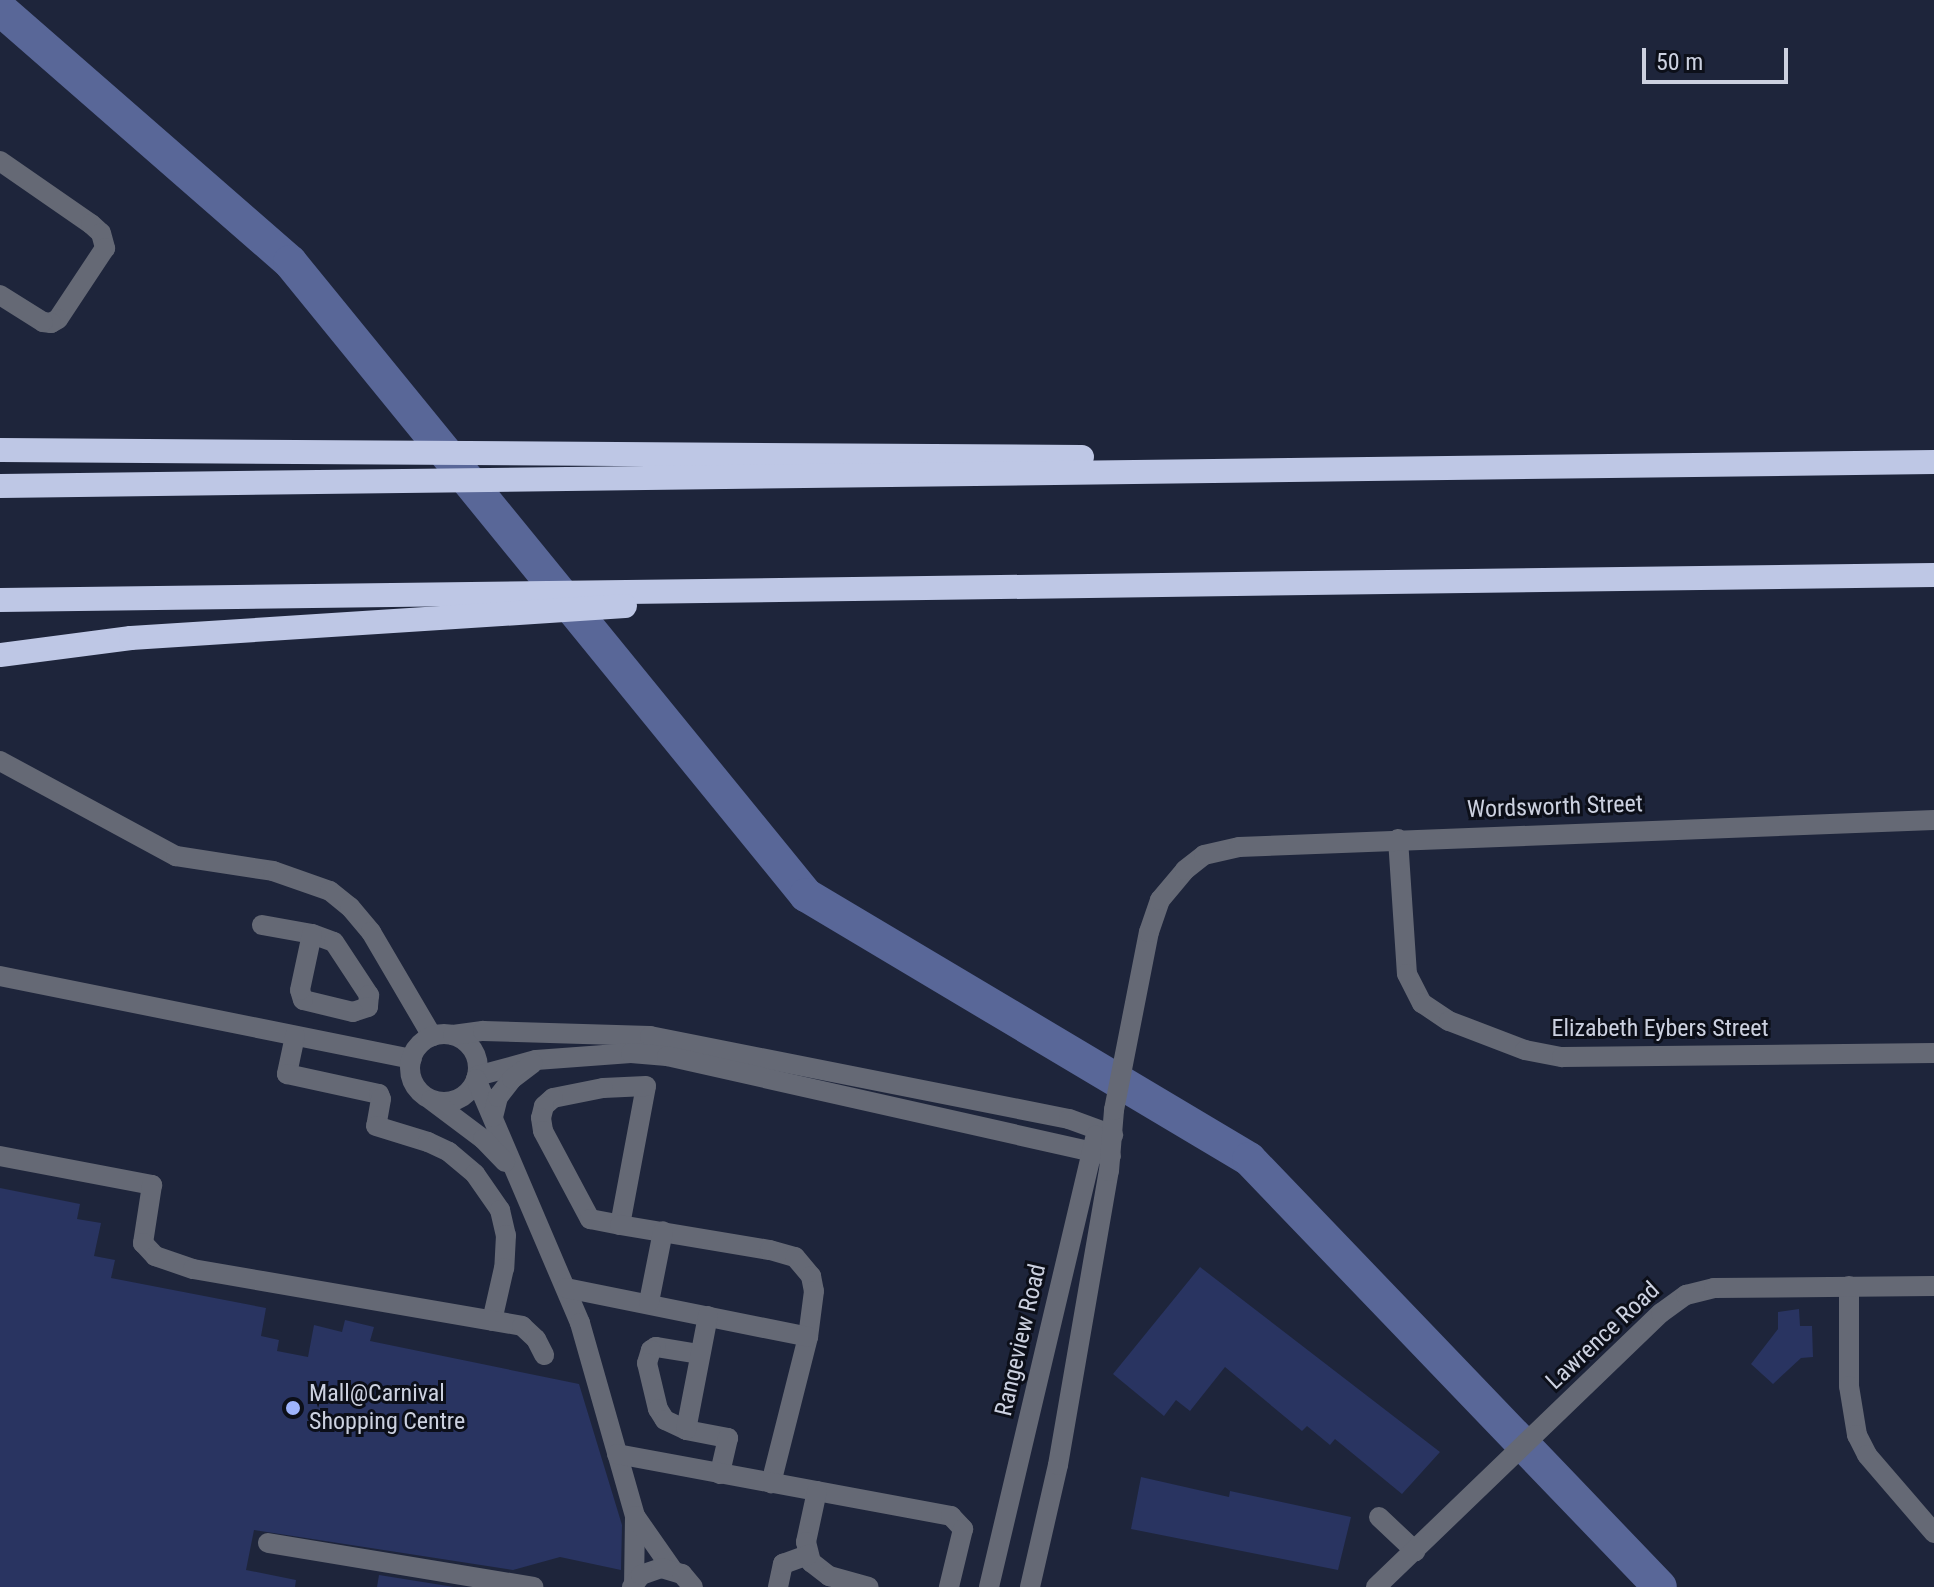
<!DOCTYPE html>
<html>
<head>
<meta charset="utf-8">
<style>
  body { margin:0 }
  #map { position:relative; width:1934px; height:1587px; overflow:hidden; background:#1e253b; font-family:"Roboto Condensed",sans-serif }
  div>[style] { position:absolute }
  .river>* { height:34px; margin:-17px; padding:0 17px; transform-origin:17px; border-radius:17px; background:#596798 }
  .building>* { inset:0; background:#293461 }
  .minor>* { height:20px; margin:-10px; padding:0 10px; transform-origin:10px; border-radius:10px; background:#656975 }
  .minor>.ring { margin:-10px; padding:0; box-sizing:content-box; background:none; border:20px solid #656975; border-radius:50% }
  .highway>* { height:24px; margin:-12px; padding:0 12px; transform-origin:12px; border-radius:12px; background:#bec7e5 }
  .dots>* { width:22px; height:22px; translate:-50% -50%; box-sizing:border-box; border:4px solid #0c0f19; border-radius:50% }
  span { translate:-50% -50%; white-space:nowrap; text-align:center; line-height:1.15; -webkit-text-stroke:6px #0c0f19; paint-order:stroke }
  .street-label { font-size:24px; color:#ccd1e0 }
  .poi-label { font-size:24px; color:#ccd1e0 }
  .left { translate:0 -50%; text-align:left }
  .scale { position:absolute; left:1642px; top:48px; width:146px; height:36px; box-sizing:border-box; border:4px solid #ccd1e0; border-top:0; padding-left:10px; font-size:24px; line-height:28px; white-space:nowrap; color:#ccd1e0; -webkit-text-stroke:6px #0c0f19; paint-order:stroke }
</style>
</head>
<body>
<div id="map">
  <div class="river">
    <i style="left:0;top:9px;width:385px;rotate:41.1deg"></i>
    <i style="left:290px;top:262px;width:817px;rotate:50.81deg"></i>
    <i style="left:806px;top:895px;width:516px;rotate:30.79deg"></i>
    <i style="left:1249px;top:1159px;width:593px;rotate:46.16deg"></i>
  </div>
  <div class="building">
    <i style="clip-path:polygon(0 1188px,80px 1204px,77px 1219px,101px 1223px,94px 1256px,115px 1260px,111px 1278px,266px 1308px,261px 1336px,279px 1340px,277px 1351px,308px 1357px,314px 1325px,342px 1332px,345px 1320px,374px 1327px,370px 1341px,579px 1384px,622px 1525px,621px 1570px,560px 1557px,513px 1570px,254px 1530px,246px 1570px,296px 1580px,295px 1587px,0 1587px)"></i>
    <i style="clip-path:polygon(1200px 1267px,1440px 1452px,1402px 1494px,1335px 1439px,1330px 1445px,1307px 1426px,1302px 1431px,1225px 1367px,1190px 1411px,1176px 1400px,1164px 1416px,1113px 1374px)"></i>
    <i style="clip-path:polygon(1799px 1309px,1800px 1326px,1812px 1326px,1813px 1357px,1801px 1358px,1773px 1384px,1751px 1364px,1778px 1329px,1778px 1312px)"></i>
    <i style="clip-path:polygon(1141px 1477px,1229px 1497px,1230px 1491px,1351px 1517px,1338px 1570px,1131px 1529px)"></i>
    <i style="clip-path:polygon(379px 1575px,454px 1587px,377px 1587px)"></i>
  </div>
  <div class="minor">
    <i style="left:0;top:161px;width:111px;rotate:34.7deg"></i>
    <i style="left:91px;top:224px;width:13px;rotate:42deg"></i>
    <i style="left:101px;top:233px;width:16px;rotate:75deg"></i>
    <i style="left:105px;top:248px;width:85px;rotate:123.5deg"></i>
    <i style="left:58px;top:319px;width:8px;rotate:150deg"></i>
    <i style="left:51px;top:323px;width:8px;rotate:-173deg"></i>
    <i style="left:43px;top:322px;width:51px;rotate:-147.9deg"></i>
    <i style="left:0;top:761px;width:200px;rotate:28.4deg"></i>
    <i style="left:176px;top:856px;width:98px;rotate:8.8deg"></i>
    <i style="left:273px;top:871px;width:60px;rotate:19.3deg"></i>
    <i style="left:330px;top:891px;width:26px;rotate:39deg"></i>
    <i style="left:350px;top:907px;width:33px;rotate:50deg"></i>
    <i style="left:371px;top:932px;width:121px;rotate:59.6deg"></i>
    <i style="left:1398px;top:839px;width:135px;rotate:86.2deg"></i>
    <i style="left:1407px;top:974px;width:33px;rotate:63deg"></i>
    <i style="left:1422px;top:1003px;width:32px;rotate:34deg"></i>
    <i style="left:1449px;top:1021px;width:81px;rotate:20.9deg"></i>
    <i style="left:1525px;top:1050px;width:38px;rotate:11deg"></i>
    <i style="left:1562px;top:1057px;width:372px;rotate:-0.6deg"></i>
    <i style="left:262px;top:925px;width:51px;rotate:10.2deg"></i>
    <i style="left:312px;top:934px;width:23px;rotate:20deg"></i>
    <i style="left:334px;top:942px;width:64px;rotate:56.6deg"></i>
    <i style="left:369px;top:995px;width:12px;rotate:95deg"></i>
    <i style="left:368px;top:1007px;width:16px;rotate:162deg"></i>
    <i style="left:353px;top:1012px;width:51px;rotate:-166.5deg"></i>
    <i style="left:303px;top:1000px;width:10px;rotate:-107deg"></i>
    <i style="left:300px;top:990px;width:57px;rotate:-77.9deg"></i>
    <i style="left:0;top:976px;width:420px;rotate:11.4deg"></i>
    <i class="ring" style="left:410px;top:1034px;width:48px;height:48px"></i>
    <i style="left:453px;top:1035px;width:30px;rotate:-8deg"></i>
    <i style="left:483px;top:1031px;width:167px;rotate:1.7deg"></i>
    <i style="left:650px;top:1036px;width:427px;rotate:11.2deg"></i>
    <i style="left:1069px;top:1119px;width:47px;rotate:20deg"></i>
    <i style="left:295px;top:1036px;width:39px;rotate:102deg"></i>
    <i style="left:287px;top:1074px;width:94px;rotate:12.3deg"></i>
    <i style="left:379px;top:1094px;width:5px;rotate:68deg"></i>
    <i style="left:381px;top:1099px;width:27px;rotate:100deg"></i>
    <i style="left:376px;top:1126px;width:54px;rotate:17.1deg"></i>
    <i style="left:428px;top:1142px;width:23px;rotate:25deg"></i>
    <i style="left:449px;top:1152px;width:34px;rotate:40deg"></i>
    <i style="left:475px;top:1174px;width:44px;rotate:55.2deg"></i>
    <i style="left:500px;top:1210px;width:26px;rotate:77deg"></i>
    <i style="left:506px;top:1235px;width:33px;rotate:93deg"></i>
    <i style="left:504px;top:1268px;width:54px;rotate:102.8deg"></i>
    <i style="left:477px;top:1076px;width:61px;rotate:-15.2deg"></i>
    <i style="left:536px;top:1060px;width:95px;rotate:-4.2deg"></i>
    <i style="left:631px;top:1053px;width:36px;rotate:5deg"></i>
    <i style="left:667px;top:1056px;width:455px;rotate:12.7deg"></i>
    <i style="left:476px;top:1079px;width:265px;rotate:66.9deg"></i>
    <i style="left:580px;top:1323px;width:201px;rotate:74.1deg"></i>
    <i style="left:635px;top:1516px;width:68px;rotate:90.8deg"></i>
    <i style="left:431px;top:1100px;width:65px;rotate:36.9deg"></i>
    <i style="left:483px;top:1139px;width:32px;rotate:46deg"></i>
    <i style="left:493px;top:1117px;width:21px;rotate:-76deg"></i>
    <i style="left:498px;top:1097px;width:23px;rotate:-52deg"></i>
    <i style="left:512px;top:1079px;width:26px;rotate:-37deg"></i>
    <i style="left:0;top:1156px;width:155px;rotate:10.8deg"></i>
    <i style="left:152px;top:1185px;width:59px;rotate:98.8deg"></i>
    <i style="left:143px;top:1243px;width:18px;rotate:47deg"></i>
    <i style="left:155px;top:1256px;width:40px;rotate:18.9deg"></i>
    <i style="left:193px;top:1269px;width:334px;rotate:9.8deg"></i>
    <i style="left:522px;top:1326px;width:19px;rotate:43deg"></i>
    <i style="left:536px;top:1339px;width:18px;rotate:63deg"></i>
    <i style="left:620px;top:1225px;width:141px;rotate:-79.4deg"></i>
    <i style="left:646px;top:1086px;width:43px;rotate:177.3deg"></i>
    <i style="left:603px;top:1088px;width:51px;rotate:168.7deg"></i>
    <i style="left:553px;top:1098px;width:12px;rotate:138deg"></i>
    <i style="left:544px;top:1106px;width:12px;rotate:104deg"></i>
    <i style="left:541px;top:1118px;width:13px;rotate:81deg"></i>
    <i style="left:543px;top:1131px;width:100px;rotate:61.9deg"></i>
    <i style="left:590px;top:1219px;width:31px;rotate:11deg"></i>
    <i style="left:620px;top:1225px;width:152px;rotate:9.5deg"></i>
    <i style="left:770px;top:1250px;width:26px;rotate:16deg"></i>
    <i style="left:795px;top:1257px;width:25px;rotate:50deg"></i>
    <i style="left:811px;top:1276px;width:15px;rotate:79deg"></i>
    <i style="left:814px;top:1291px;width:46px;rotate:97.4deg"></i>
    <i style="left:808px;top:1337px;width:151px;rotate:104.2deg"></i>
    <i style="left:1849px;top:1286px;width:100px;rotate:90deg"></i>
    <i style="left:1849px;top:1386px;width:50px;rotate:80.7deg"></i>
    <i style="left:1857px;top:1435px;width:22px;rotate:63deg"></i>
    <i style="left:1867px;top:1455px;width:103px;rotate:49.3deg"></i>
    <i style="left:566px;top:1288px;width:247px;rotate:11.4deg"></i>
    <i style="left:649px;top:1302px;width:72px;rotate:-78.8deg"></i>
    <i style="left:699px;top:1354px;width:44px;rotate:-170.8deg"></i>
    <i style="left:656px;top:1347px;width:6px;rotate:149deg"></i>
    <i style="left:651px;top:1350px;width:14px;rotate:107deg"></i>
    <i style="left:647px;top:1363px;width:47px;rotate:76.6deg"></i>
    <i style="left:658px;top:1409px;width:13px;rotate:58deg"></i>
    <i style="left:665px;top:1420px;width:23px;rotate:25deg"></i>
    <i style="left:686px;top:1430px;width:43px;rotate:10.8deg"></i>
    <i style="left:728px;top:1438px;width:37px;rotate:103deg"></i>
    <i style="left:686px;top:1430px;width:116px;rotate:-79.1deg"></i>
    <i style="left:617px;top:1454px;width:340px;rotate:10.5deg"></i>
    <i style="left:951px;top:1516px;width:18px;rotate:47deg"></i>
    <i style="left:963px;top:1529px;width:60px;rotate:103.6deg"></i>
    <i style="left:817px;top:1491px;width:52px;rotate:102.2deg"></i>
    <i style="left:806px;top:1542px;width:21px;rotate:76deg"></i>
    <i style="left:811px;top:1562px;width:23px;rotate:38deg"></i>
    <i style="left:829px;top:1576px;width:41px;rotate:15.4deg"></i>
    <i style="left:635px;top:1516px;width:65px;rotate:55.1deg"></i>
    <i style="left:1379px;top:1517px;width:50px;rotate:43.4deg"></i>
    <i style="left:268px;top:1543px;width:269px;rotate:9.4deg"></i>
    <i style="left:632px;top:1587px;width:15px;rotate:-53deg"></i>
    <i style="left:641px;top:1575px;width:21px;rotate:-19deg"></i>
    <i style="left:661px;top:1568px;width:22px;rotate:16deg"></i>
    <i style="left:682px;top:1574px;width:17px;rotate:50deg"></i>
    <i style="left:778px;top:1587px;width:24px;rotate:-78deg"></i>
    <i style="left:783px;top:1564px;width:27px;rotate:-20deg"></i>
    <i style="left:989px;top:1587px;width:464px;rotate:-76.7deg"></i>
    <i style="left:1030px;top:1587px;width:125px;rotate:-77.1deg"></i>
    <i style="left:1058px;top:1465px;width:298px;rotate:-80.2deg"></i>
    <i style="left:1109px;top:1171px;width:61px;rotate:-85.3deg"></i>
    <i style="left:1114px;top:1110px;width:181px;rotate:-78.9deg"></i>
    <i style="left:1149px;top:932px;width:34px;rotate:-71deg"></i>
    <i style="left:1160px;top:900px;width:39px;rotate:-50deg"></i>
    <i style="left:1185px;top:870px;width:24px;rotate:-38deg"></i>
    <i style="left:1204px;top:855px;width:36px;rotate:-13deg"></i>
    <i style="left:1239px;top:847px;width:696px;rotate:-2.22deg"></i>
    <i style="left:1376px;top:1587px;width:395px;rotate:-43.9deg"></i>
    <i style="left:1661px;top:1313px;width:31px;rotate:-36deg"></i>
    <i style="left:1686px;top:1295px;width:29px;rotate:-14deg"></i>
    <i style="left:1714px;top:1288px;width:220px;rotate:-0.5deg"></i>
  </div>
  <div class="highway">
    <i style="left:0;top:450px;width:1082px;rotate:0.37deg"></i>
    <i style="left:0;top:486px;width:1934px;rotate:-0.71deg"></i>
    <i style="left:0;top:600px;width:1934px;rotate:-0.74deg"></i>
    <i style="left:0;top:655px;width:132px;rotate:-7.4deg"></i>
    <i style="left:131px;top:638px;width:495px;rotate:-3.7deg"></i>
  </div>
  <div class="dots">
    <i style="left:293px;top:1408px;background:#9eb4fd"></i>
  </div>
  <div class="street-label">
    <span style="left:1555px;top:807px;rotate:-2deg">Wordsworth Street</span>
    <span style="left:1660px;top:1029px">Elizabeth Eybers Street</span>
    <span style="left:1603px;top:1336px;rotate:-43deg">Lawrence Road</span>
    <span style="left:1021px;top:1340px;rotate:-77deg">Rangeview Road</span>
  </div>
  <div class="poi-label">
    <span class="left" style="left:309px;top:1408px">Mall@Carnival<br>Shopping Centre</span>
  </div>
  <div class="scale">50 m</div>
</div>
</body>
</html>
